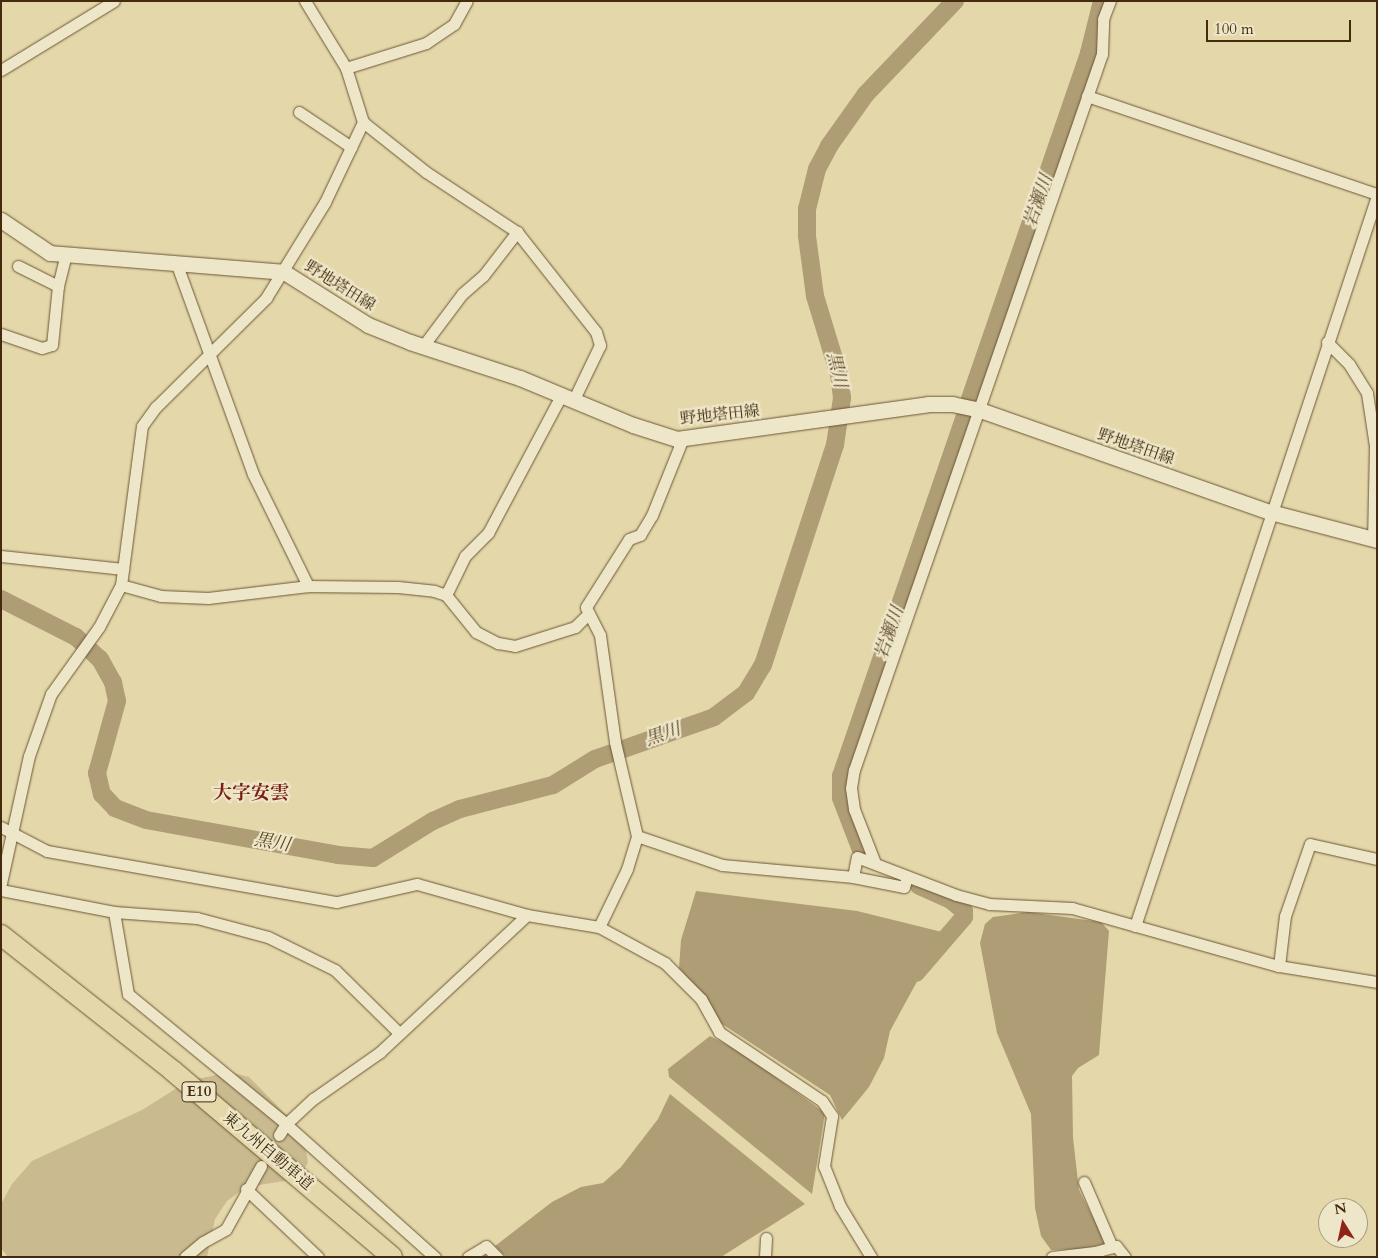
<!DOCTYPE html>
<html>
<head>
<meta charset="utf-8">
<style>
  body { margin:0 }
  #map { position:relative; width:1378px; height:1258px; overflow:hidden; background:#e4d8aa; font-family:Cardo,"Noto Serif JP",serif }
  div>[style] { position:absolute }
  .green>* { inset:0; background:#c9bb8f }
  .water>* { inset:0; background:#ae9d75 }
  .river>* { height:18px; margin:-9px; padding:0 9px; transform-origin:9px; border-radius:9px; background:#ae9d75 }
  .roads { filter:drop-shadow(0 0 1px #6c5635) drop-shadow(0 0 1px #6c5635) }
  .minor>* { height:11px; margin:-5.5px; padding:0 5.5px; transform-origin:5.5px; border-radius:5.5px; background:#ede6c8 }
  .secondary>* { height:15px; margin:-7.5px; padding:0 7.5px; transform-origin:7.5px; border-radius:7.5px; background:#ede6c8 }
  .motorway>* { height:20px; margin:-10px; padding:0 10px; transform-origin:10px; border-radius:10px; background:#e4d8aa }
  span { translate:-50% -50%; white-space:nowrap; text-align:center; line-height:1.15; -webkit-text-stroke:4.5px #ede6c8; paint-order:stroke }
  .shield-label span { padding:1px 4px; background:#ede6c8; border:1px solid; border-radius:4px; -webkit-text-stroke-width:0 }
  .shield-label { font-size:15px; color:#442b0e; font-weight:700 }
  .street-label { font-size:16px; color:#442b0e }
  .water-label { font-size:18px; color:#5e4828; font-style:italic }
  .quarter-label { font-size:19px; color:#7a1f14; font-weight:700 }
  .frame { position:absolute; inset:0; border:2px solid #442b0e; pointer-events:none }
  .north { position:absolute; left:1318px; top:1198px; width:50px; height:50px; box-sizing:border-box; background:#ede6c8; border:1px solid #a99b7e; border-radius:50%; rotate:350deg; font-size:14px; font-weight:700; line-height:20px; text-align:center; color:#442b0e }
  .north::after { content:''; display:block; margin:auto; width:18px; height:22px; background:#8f2418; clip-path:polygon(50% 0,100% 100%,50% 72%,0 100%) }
  .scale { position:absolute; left:1206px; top:20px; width:145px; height:22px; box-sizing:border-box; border:2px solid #442b0e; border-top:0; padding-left:6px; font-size:15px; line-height:18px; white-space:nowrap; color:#442b0e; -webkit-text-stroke:4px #ede6c8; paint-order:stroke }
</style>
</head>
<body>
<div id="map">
  <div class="green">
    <i style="clip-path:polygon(230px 1072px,249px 1077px,303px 1132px,308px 1163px,297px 1179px,246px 1187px,227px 1201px,215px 1219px,207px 1257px,8px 1257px,1px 1248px,1px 1204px,12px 1184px,32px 1161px,142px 1110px,188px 1081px)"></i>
  </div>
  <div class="water">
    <i style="clip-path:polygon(696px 891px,857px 911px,942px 932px,913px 968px,920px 976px,890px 1031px,884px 1058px,869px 1087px,842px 1120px,830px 1095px,719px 1022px,706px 998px,679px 968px,681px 940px)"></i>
    <i style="clip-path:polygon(1028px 912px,1101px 922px,1109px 931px,1099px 1055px,1078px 1068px,1072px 1076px,1073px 1138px,1079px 1190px,1105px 1241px,1105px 1244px,1080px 1249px,1051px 1250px,1041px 1236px,1035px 1208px,1031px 1114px,997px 1033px,980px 943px,985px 924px,993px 917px)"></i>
    <i style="clip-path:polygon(710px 1036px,741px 1052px,825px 1113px,812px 1194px,669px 1077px,668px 1069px)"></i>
    <i style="clip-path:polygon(670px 1094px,805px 1204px,721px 1257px,506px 1257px,495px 1246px,552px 1202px,581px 1187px,603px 1183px,621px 1167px,658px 1119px)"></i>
  </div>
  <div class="river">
    <i style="left:970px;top:399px;width:366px;rotate:-71deg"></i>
    <i style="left:1089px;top:53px;width:54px;rotate:-76deg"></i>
    <i style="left:1px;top:599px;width:84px;rotate:26.9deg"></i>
    <i style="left:76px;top:637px;width:33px;rotate:43deg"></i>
    <i style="left:100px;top:659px;width:26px;rotate:61deg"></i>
    <i style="left:113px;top:682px;width:19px;rotate:78deg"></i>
    <i style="left:117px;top:701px;width:75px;rotate:105.5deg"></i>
    <i style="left:97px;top:773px;width:22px;rotate:77deg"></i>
    <i style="left:102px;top:794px;width:19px;rotate:47deg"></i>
    <i style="left:115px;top:808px;width:33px;rotate:21deg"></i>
    <i style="left:146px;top:820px;width:195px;rotate:10.3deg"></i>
    <i style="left:338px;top:855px;width:35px;rotate:5deg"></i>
    <i style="left:373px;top:858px;width:70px;rotate:-31.7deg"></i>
    <i style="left:433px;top:821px;width:30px;rotate:-24deg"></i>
    <i style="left:460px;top:809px;width:96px;rotate:-14.5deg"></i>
    <i style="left:553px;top:785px;width:49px;rotate:-31.8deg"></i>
    <i style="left:595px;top:759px;width:126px;rotate:-19.4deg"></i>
    <i style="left:714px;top:717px;width:40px;rotate:-37deg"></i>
    <i style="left:746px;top:693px;width:33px;rotate:-59deg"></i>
    <i style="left:763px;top:665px;width:231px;rotate:-71.9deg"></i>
    <i style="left:835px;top:445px;width:48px;rotate:-81.5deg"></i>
    <i style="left:842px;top:398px;width:23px;rotate:-97deg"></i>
    <i style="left:839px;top:375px;width:83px;rotate:-106.9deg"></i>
    <i style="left:815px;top:296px;width:61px;rotate:-97.6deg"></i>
    <i style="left:807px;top:236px;width:27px;rotate:-90deg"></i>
    <i style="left:807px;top:209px;width:41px;rotate:-76deg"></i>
    <i style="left:817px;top:169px;width:26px;rotate:-62deg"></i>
    <i style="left:829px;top:146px;width:64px;rotate:-54.6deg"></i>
    <i style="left:866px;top:94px;width:129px;rotate:-46.3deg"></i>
    <i style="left:861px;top:850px;width:56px;rotate:-111deg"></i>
    <i style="left:841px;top:798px;width:22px;rotate:-90deg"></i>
    <i style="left:841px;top:776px;width:381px;rotate:-71deg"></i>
    <i style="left:916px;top:973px;width:74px;rotate:-49.4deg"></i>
    <i style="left:964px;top:917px;width:6px;rotate:-90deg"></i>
    <i style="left:964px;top:911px;width:17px;rotate:-140deg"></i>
    <i style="left:951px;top:900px;width:35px;rotate:-156deg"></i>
  </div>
  <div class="roads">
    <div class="minor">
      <i style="left:305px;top:1px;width:79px;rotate:58.5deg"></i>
      <i style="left:346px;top:68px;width:57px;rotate:72.5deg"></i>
      <i style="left:363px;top:122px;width:80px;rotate:38.4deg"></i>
      <i style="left:426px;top:172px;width:109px;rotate:33.4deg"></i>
      <i style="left:517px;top:232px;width:127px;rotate:51.7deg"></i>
      <i style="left:596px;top:332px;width:14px;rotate:73deg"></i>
      <i style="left:600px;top:345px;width:60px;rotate:115.7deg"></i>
      <i style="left:346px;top:68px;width:84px;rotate:-17.4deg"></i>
      <i style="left:426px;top:43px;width:34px;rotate:-34deg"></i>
      <i style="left:454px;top:24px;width:26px;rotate:-61deg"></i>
      <i style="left:1px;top:70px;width:132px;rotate:-31.4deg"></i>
      <i style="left:1087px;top:96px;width:306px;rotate:18.7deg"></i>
      <i style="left:299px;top:112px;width:63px;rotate:33.9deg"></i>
      <i style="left:177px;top:265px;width:222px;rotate:70deg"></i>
      <i style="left:253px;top:474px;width:125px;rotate:63.8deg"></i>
      <i style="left:18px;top:266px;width:45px;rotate:26.6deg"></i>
      <i style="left:58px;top:286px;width:32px;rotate:-76deg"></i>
      <i style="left:1px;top:334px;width:43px;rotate:18.9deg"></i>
      <i style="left:42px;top:348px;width:10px;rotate:-17deg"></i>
      <i style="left:52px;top:345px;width:59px;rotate:-84.2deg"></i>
      <i style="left:1327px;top:342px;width:31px;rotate:45deg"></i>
      <i style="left:1349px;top:364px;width:34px;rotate:58deg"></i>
      <i style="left:1367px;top:393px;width:54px;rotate:81.4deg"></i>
      <i style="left:1375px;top:446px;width:93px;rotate:91.2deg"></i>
      <i style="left:423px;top:346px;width:65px;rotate:-53.1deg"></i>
      <i style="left:462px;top:294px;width:28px;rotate:-41deg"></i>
      <i style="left:483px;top:276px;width:56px;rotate:-52.3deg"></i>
      <i style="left:1px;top:556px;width:123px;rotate:6.1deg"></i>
      <i style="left:121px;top:585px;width:41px;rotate:15.4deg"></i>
      <i style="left:161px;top:596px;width:47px;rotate:2.4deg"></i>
      <i style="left:208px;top:598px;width:101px;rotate:-6.8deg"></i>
      <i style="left:308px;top:586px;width:90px;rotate:0.6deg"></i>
      <i style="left:398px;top:587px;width:36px;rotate:6deg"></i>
      <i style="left:434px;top:591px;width:13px;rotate:18deg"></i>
      <i style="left:446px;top:595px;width:48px;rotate:51deg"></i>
      <i style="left:476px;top:632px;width:25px;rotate:27deg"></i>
      <i style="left:498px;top:643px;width:17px;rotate:10deg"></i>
      <i style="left:515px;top:646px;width:63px;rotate:-17.6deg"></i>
      <i style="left:575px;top:627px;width:18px;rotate:-45deg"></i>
      <i style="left:446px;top:595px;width:43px;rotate:-64deg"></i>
      <i style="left:465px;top:556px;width:33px;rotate:-45deg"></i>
      <i style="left:488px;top:533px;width:157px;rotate:-62deg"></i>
      <i style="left:1px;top:827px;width:52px;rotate:27.6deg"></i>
      <i style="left:47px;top:851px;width:294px;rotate:10deg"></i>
      <i style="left:337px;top:902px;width:82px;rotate:-12.7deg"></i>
      <i style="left:417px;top:884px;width:114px;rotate:15.7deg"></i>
      <i style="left:527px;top:915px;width:73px;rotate:9.5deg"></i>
      <i style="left:599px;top:927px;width:75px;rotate:28.6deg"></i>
      <i style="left:665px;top:963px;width:51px;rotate:45deg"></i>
      <i style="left:701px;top:999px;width:38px;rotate:61deg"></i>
      <i style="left:719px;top:1032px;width:124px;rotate:33.8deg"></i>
      <i style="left:822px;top:1101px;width:18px;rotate:56deg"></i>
      <i style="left:832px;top:1116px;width:51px;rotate:99.1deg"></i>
      <i style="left:824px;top:1166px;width:43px;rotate:68.2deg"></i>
      <i style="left:840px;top:1206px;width:60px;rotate:58.7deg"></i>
      <i style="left:637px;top:836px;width:90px;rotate:18.8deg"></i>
      <i style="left:722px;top:865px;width:132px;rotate:5.2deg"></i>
      <i style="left:853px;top:877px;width:52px;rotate:11.1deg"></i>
      <i style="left:904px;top:887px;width:10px;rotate:-73deg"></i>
      <i style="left:875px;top:863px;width:58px;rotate:-111.3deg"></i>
      <i style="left:854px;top:809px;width:21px;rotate:-98deg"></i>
      <i style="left:851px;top:788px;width:18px;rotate:-81deg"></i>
      <i style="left:854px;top:770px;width:758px;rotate:-70.9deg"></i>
      <i style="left:1102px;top:54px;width:35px;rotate:-88deg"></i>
      <i style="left:1103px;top:19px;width:19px;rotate:-69deg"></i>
      <i style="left:853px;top:877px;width:20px;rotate:-79deg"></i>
      <i style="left:857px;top:857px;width:106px;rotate:21deg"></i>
      <i style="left:956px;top:895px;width:34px;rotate:15deg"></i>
      <i style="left:989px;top:904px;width:83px;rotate:2.8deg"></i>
      <i style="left:1072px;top:908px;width:215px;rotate:15.7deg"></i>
      <i style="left:1279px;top:966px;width:99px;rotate:9.3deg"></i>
      <i style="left:1px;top:883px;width:130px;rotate:-77.6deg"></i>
      <i style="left:29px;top:756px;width:66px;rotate:-70.5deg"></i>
      <i style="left:51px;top:694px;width:82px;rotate:-54.4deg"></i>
      <i style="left:99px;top:627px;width:47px;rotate:-62.4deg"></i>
      <i style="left:121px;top:585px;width:160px;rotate:-82.5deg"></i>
      <i style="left:142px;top:426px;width:24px;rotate:-54deg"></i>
      <i style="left:156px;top:407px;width:155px;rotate:-44.7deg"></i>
      <i style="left:266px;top:298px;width:113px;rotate:-58.4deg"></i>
      <i style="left:325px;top:202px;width:89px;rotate:-64.6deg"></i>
      <i style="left:1px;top:890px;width:115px;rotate:11deg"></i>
      <i style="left:114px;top:912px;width:83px;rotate:4.1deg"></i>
      <i style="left:197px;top:918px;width:73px;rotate:15deg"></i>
      <i style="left:268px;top:937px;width:75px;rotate:26.2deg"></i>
      <i style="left:335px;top:970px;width:90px;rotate:44.5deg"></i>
      <i style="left:114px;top:912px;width:83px;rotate:80.3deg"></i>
      <i style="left:128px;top:994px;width:205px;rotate:39.4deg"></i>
      <i style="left:286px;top:1124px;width:200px;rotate:41.8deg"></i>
      <i style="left:1135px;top:926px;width:769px;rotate:-71.66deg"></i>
      <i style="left:599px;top:927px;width:64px;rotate:-64.2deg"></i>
      <i style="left:627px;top:869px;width:34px;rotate:-73deg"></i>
      <i style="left:637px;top:836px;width:97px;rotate:-103.2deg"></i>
      <i style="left:615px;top:742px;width:108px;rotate:-98deg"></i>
      <i style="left:600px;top:635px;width:31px;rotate:-117deg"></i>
      <i style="left:586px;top:607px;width:80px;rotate:-57.7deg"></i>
      <i style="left:629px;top:539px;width:12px;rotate:-20deg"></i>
      <i style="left:640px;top:535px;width:23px;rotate:-59deg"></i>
      <i style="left:652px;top:515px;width:83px;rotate:-68.1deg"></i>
      <i style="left:1279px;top:966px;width:50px;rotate:-83.2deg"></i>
      <i style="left:1285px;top:916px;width:76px;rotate:-70.9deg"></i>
      <i style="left:1310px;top:844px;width:69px;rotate:12.6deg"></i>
      <i style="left:279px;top:1135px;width:13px;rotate:-58deg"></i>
      <i style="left:286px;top:1124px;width:37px;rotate:-43deg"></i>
      <i style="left:313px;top:1099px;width:82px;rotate:-35deg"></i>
      <i style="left:380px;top:1052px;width:201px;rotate:-43deg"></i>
      <i style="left:1084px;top:1182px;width:71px;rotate:66.7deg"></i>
      <i style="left:246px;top:1189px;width:99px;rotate:43.4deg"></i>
      <i style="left:185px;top:1257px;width:23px;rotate:-40deg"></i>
      <i style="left:203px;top:1242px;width:26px;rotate:-29deg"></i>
      <i style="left:226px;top:1229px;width:72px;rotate:-60.9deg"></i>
      <i style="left:468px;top:1257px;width:21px;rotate:-31deg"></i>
      <i style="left:486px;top:1246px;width:16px;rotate:45deg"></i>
      <i style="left:765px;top:1257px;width:19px;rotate:-87deg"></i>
      <i style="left:1052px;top:1257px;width:43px;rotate:-6.6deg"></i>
      <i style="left:1095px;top:1252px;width:22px;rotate:-16deg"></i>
      <i style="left:1116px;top:1246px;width:14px;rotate:51deg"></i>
    </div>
    <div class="secondary">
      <i style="left:1px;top:220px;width:59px;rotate:34deg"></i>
      <i style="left:50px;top:253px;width:235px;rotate:4.6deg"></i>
      <i style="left:284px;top:272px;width:99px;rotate:32.2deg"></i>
      <i style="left:368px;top:325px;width:45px;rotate:22deg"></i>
      <i style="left:410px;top:342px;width:116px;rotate:18.1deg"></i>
      <i style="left:520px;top:378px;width:122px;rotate:22.6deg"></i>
      <i style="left:633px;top:425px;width:46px;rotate:17.7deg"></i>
      <i style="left:677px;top:439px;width:253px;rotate:-7.9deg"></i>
      <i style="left:928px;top:404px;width:24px"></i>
      <i style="left:952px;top:404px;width:29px;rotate:12deg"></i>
      <i style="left:980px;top:410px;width:307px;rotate:19.4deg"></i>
      <i style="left:1270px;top:512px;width:111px;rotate:14.7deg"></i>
    </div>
    <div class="motorway">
      <i style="left:1px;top:935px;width:219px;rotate:38.3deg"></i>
      <i style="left:173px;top:1071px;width:287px;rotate:40.3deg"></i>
    </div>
  </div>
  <div class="shield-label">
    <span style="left:199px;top:1092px">E10</span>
  </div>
  <div class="street-label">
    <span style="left:340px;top:286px;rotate:32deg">野地塔田線</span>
    <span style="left:720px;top:415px;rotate:-6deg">野地塔田線</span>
    <span style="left:1136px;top:447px;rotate:19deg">野地塔田線</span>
    <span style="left:268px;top:1151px;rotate:40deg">東九州自動車道</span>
  </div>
  <div class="water-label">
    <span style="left:1039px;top:201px;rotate:-71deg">岩瀬川</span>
    <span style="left:836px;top:370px;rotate:77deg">黒川</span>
    <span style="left:890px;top:633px;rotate:-71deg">岩瀬川</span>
    <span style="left:663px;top:735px;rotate:-19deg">黒川</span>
    <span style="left:272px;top:843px;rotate:10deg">黒川</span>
  </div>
  <div class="quarter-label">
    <span style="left:251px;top:794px">大字安雲</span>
  </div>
  <div class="frame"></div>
  <div class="north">N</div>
  <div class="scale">100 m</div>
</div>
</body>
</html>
